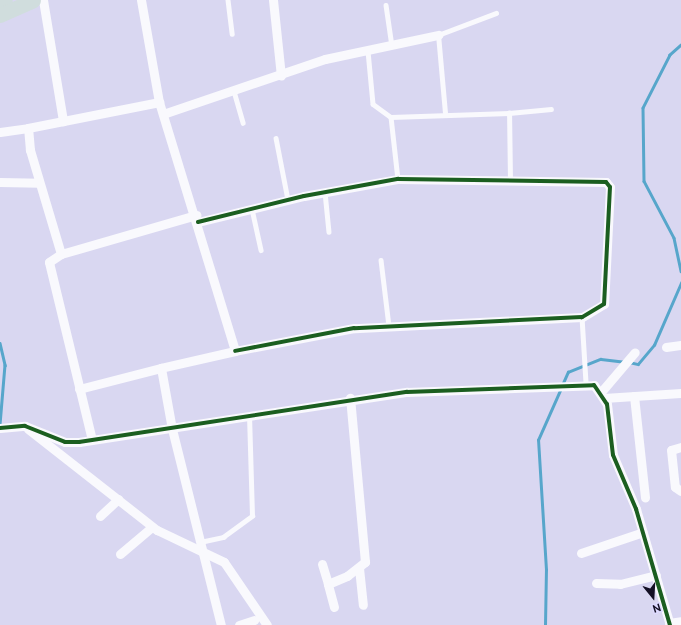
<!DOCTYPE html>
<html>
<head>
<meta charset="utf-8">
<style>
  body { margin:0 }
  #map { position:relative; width:681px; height:625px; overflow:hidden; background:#d9d7f1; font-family:Ubuntu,sans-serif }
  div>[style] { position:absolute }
  .stream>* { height:2.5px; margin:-1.25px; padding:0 1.25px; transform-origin:1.25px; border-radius:1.25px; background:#57a6cb }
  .service>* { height:4.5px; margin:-2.25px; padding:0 2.25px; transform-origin:2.25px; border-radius:2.25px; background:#f9f9fd }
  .minor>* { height:9px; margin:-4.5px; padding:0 4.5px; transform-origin:4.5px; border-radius:4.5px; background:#f9f9fd }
  .trunk>* { height:15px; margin:-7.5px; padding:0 7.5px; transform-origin:7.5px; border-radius:7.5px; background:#d0dddd }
  .cycleway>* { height:4px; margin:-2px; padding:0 2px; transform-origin:2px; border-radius:2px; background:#1b5e20 }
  span { translate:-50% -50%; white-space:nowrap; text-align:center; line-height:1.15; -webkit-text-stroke:4px #dedbff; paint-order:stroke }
  .north { position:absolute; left:633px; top:577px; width:40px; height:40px; -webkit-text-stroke:3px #dedbff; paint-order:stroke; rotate:162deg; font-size:11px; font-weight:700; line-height:16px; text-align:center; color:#130f24 }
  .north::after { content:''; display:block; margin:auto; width:14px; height:18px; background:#130f24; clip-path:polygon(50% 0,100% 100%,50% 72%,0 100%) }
</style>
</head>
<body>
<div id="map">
  <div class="stream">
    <i style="left:681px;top:45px;width:15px;rotate:138deg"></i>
    <i style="left:670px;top:55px;width:59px;rotate:117deg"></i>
    <i style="left:643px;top:108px;width:73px;rotate:89.2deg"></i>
    <i style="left:644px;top:181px;width:64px;rotate:62.2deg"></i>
    <i style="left:674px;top:238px;width:34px;rotate:78deg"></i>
    <i style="left:0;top:343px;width:23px;rotate:77deg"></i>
    <i style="left:5px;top:365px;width:60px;rotate:94.8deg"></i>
    <i style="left:629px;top:362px;width:9px;rotate:13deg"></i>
    <i style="left:638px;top:364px;width:25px;rotate:-50deg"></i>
    <i style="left:654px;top:345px;width:68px;rotate:-66.5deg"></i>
    <i style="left:563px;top:383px;width:12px;rotate:-66deg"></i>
    <i style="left:568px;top:372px;width:35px;rotate:-22deg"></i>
    <i style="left:601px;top:359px;width:23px;rotate:7deg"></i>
    <i style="left:545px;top:625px;width:55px;rotate:-89deg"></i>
    <i style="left:546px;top:570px;width:130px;rotate:-93.5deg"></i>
    <i style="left:538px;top:440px;width:57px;rotate:-66.1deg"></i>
  </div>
  <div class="service">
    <i style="left:228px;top:0;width:34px;rotate:83deg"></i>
    <i style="left:386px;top:5px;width:41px;rotate:81.7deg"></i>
    <i style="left:368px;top:51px;width:53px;rotate:84.6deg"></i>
    <i style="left:373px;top:104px;width:22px;rotate:36deg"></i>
    <i style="left:391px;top:117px;width:62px;rotate:83.6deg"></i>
    <i style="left:234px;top:91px;width:33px;rotate:74deg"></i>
    <i style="left:445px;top:113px;width:78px;rotate:-95.1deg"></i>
    <i style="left:438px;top:35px;width:62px;rotate:-20.8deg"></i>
    <i style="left:391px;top:117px;width:118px;rotate:-1.9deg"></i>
    <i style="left:276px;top:138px;width:63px;rotate:79deg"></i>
    <i style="left:510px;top:181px;width:68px;rotate:-90.8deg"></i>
    <i style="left:509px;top:113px;width:42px;rotate:-5.4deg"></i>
    <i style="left:325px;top:192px;width:40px;rotate:84.3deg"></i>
    <i style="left:252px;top:209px;width:42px;rotate:77.6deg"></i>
    <i style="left:381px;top:260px;width:66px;rotate:83.1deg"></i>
    <i style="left:582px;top:317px;width:66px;rotate:86.5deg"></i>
    <i style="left:200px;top:542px;width:24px;rotate:-12deg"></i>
    <i style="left:223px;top:537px;width:36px;rotate:-36deg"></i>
    <i style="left:252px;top:516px;width:99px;rotate:-91.7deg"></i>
  </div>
  <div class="minor">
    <i style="left:43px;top:0;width:123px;rotate:80.6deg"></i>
    <i style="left:141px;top:0;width:104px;rotate:80deg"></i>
    <i style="left:159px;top:102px;width:260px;rotate:73deg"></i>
    <i style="left:235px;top:351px;width:76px;rotate:167.1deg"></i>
    <i style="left:161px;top:368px;width:62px;rotate:79.8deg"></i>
    <i style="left:172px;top:429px;width:202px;rotate:76deg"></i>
    <i style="left:273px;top:0;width:76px;rotate:84deg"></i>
    <i style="left:163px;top:114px;width:171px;rotate:-18.8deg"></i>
    <i style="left:325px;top:59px;width:116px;rotate:-12deg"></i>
    <i style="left:0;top:132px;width:28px;rotate:-8deg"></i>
    <i style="left:0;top:182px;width:39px;rotate:1deg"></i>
    <i style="left:198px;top:222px;width:109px;rotate:-13.8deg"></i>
    <i style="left:304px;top:196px;width:96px;rotate:-10.3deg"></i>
    <i style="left:398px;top:179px;width:208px;rotate:0.8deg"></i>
    <i style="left:606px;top:182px;width:6px;rotate:51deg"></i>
    <i style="left:610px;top:187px;width:117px;rotate:92.9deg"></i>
    <i style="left:604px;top:304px;width:26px;rotate:149deg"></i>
    <i style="left:582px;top:317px;width:228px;rotate:177.2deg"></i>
    <i style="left:354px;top:328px;width:121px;rotate:169.1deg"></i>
    <i style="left:61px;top:254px;width:109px;rotate:-106.6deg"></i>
    <i style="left:30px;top:150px;width:22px;rotate:-95deg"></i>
    <i style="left:28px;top:128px;width:134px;rotate:-11.2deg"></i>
    <i style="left:666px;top:347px;width:15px;rotate:-8deg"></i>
    <i style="left:79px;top:389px;width:85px;rotate:-14.4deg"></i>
    <i style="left:601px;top:392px;width:52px;rotate:-49.6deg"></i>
    <i style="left:634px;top:396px;width:102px;rotate:83.8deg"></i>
    <i style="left:604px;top:398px;width:77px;rotate:-3.7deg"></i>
    <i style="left:0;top:428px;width:25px;rotate:-5deg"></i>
    <i style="left:25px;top:426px;width:43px;rotate:21.8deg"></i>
    <i style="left:65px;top:442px;width:14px"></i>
    <i style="left:79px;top:442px;width:332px;rotate:-8.7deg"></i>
    <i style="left:407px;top:392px;width:187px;rotate:-2.1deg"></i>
    <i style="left:594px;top:385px;width:23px;rotate:56deg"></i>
    <i style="left:607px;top:404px;width:51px;rotate:83.3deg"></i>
    <i style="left:613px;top:455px;width:59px;rotate:66.9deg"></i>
    <i style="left:636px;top:509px;width:121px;rotate:73.7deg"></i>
    <i style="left:28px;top:429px;width:164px;rotate:38.1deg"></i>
    <i style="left:157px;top:530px;width:74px;rotate:25.5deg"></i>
    <i style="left:224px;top:562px;width:76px;rotate:55.7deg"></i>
    <i style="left:92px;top:440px;width:183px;rotate:-103.6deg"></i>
    <i style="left:49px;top:262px;width:14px;rotate:-34deg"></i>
    <i style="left:61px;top:254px;width:141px;rotate:-16.1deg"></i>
    <i style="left:681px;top:447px;width:10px;rotate:163deg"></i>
    <i style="left:671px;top:450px;width:37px;rotate:84deg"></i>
    <i style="left:675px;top:487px;width:7px;rotate:34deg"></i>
    <i style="left:100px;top:516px;width:25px;rotate:-43deg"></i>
    <i style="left:581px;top:553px;width:65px;rotate:-18.7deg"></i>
    <i style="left:120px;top:554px;width:42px;rotate:-40.2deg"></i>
    <i style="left:322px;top:564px;width:21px;rotate:73deg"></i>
    <i style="left:359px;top:568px;width:37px;rotate:84deg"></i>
    <i style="left:596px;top:583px;width:24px;rotate:2deg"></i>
    <i style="left:620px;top:584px;width:37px;rotate:-14deg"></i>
    <i style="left:334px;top:607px;width:24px;rotate:-105deg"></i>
    <i style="left:328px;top:584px;width:21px;rotate:-23deg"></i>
    <i style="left:347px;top:576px;width:23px;rotate:-38deg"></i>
    <i style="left:365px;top:562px;width:165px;rotate:-95.2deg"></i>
    <i style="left:669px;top:623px;width:12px;rotate:-9deg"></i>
    <i style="left:239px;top:625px;width:16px;rotate:-18deg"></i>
  </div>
  <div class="trunk">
    <i style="left:0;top:2px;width:5px;rotate:-22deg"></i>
    <i style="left:0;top:15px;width:36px;rotate:-24deg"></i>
  </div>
  <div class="cycleway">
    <i style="left:198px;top:222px;width:109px;rotate:-13.8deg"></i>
    <i style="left:304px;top:196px;width:96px;rotate:-10.3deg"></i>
    <i style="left:398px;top:179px;width:208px;rotate:0.8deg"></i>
    <i style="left:606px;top:182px;width:6px;rotate:51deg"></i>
    <i style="left:610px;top:187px;width:117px;rotate:92.9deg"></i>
    <i style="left:604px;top:304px;width:26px;rotate:149deg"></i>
    <i style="left:582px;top:317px;width:228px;rotate:177.2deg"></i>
    <i style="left:354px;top:328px;width:121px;rotate:169.1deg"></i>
    <i style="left:0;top:428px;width:25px;rotate:-5deg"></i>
    <i style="left:25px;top:426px;width:43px;rotate:21.8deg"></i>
    <i style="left:65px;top:442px;width:14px"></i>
    <i style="left:79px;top:442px;width:332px;rotate:-8.7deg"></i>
    <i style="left:407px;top:392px;width:187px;rotate:-2.1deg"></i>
    <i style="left:594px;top:385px;width:23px;rotate:56deg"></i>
    <i style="left:607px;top:404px;width:51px;rotate:83.3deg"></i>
    <i style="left:613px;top:455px;width:59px;rotate:66.9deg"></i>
    <i style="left:636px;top:509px;width:121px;rotate:73.7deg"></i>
  </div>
  <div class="north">N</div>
</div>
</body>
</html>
